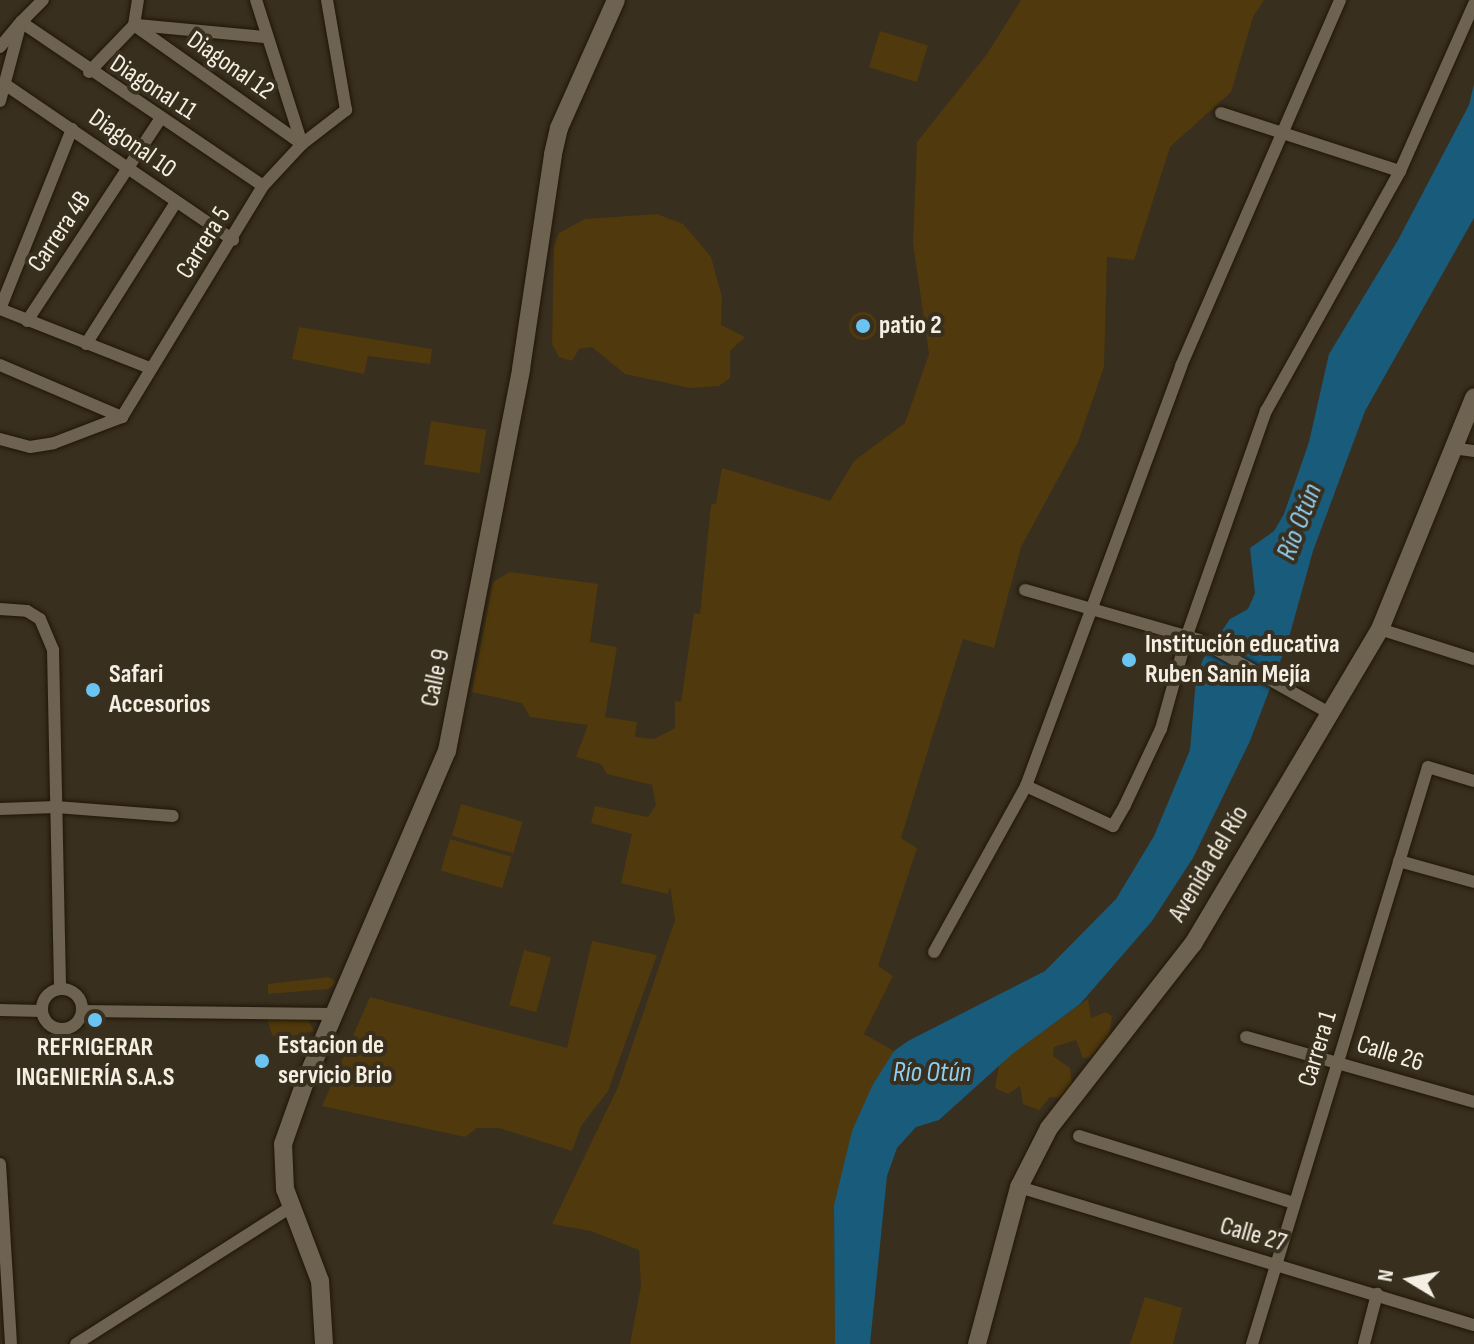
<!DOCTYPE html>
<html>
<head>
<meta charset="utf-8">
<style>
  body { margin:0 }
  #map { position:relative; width:1474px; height:1344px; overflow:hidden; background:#382f1e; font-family:"Sofia Sans Condensed",sans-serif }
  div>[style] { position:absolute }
  .green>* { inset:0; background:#50390c; transform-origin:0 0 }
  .round { border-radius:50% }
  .water>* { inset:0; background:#185b7b }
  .roads { filter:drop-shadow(0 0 2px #201607) drop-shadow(0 0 2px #201607) }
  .street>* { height:12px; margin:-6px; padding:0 6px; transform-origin:6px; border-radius:6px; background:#6e6250 }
  .street>.ring { margin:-6px; padding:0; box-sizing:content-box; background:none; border:12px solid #6e6250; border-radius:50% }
  .secondary>* { height:18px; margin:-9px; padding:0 9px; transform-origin:9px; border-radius:9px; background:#6e6250 }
  .dots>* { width:22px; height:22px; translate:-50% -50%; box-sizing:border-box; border:4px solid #382f1e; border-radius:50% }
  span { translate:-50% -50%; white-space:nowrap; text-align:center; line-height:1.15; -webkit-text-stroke:8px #382f1e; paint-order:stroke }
  .street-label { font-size:26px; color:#f4eee3 }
  .poi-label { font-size:26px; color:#f4eee3; font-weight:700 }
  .left { translate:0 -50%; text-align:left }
  .water-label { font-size:28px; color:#91cff2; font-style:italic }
  .north { position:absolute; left:1370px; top:1240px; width:80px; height:80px; -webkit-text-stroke:6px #382f1e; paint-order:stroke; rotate:280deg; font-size:22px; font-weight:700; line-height:32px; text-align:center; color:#f4eee3 }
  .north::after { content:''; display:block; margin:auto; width:28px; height:36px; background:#f4eee3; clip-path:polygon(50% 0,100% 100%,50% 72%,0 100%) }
</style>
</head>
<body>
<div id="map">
  <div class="green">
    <i style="clip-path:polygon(1021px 0,1264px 0,1253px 17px,1231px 92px,1170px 147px,1134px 260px,1107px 257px,1104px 367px,1078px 442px,1021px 547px,994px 648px,963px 639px,932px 737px,901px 838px,917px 848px,878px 966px,893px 976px,864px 1034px,894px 1051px,853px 1131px,834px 1205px,835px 1344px,630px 1344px,641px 1286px,639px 1250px,591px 1231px,552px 1224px,618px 1087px,675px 920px,670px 886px,668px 894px,621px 883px,632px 834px,591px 823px,595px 806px,648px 817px,656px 805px,652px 785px,607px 774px,601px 764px,576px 757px,588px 725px,530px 717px,522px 703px,472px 692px,493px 582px,510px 572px,598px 584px,590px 642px,617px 647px,605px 717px,637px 722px,635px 737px,654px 739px,675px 728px,675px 701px,681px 702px,694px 613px,700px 614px,711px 505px,716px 503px,722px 468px,830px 501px,854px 461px,905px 423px,929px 354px,913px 243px,917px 142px,987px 54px)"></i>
    <i style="left:880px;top:31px;width:50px;height:38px;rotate:17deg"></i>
    <i style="clip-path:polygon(657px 214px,683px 224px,711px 257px,722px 297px,721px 325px,745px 337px,730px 351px,730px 378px,719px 386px,690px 388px,625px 374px,592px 347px,579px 349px,572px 361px,559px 357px,552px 344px,554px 247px,559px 233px,585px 219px)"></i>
    <i class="round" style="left:849px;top:312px;width:28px;height:28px"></i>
    <i style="clip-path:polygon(299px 327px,432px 349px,430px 364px,368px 356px,364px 374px,292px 359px)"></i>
    <i style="left:431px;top:421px;width:56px;height:44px;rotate:9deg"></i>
    <i style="left:461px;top:804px;width:64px;height:33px;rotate:16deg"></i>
    <i style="left:450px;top:839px;width:64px;height:33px;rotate:16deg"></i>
    <i style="clip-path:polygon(592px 941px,657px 955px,608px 1091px,581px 1126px,572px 1151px,499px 1128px,477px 1128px,465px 1137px,322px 1106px,370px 997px,567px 1048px)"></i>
    <i style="left:524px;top:950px;width:28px;height:57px;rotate:15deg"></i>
    <i style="clip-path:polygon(329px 977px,336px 982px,329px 989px,268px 994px,268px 984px)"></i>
    <i style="clip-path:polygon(1088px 999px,1091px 1018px,1106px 1012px,1112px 1016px,1109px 1036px,1090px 1058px,1083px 1058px,1076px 1040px,1054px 1047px,1053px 1056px,1070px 1068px,1072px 1085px,1060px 1098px,1050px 1097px,1039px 1110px,1023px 1104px,1020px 1086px,1008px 1094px,995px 1088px,1000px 1061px)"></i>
    <i style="clip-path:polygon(266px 1015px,307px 1018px,314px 1031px,283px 1038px,272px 1035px)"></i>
    <i style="clip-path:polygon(1145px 1297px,1182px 1308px,1173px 1344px,1130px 1344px)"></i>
  </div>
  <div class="water">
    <i style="clip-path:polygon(1474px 84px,1474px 218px,1365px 411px,1313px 551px,1288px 641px,1250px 741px,1193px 858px,1152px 921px,1080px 1004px,1011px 1055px,939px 1120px,916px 1127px,897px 1148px,887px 1176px,870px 1344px,835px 1344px,834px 1205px,852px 1131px,872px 1086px,894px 1051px,908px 1041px,1045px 971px,1116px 899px,1154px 836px,1190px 750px,1196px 678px,1203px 659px,1230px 619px,1248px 609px,1255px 593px,1250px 548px,1274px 531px,1284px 514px,1309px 442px,1329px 354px,1398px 240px,1469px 105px)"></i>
  </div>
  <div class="roads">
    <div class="street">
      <i style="left:134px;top:25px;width:206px;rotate:35.3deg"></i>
      <i style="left:302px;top:144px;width:56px;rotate:-37.7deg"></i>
      <i style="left:346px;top:110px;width:112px;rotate:-99.8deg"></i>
      <i style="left:137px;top:25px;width:128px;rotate:5.4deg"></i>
      <i style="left:0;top:47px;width:33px;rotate:-50deg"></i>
      <i style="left:21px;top:22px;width:292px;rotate:34.1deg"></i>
      <i style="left:89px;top:72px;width:65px;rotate:-46.2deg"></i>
      <i style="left:134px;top:25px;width:25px;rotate:-81deg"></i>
      <i style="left:6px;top:85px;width:275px;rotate:34.3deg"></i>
      <i style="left:0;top:101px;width:82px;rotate:-75.1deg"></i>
      <i style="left:21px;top:22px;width:31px;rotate:-45deg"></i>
      <i style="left:1221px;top:113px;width:188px;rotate:18deg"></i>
      <i style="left:0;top:309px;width:194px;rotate:-68.2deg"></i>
      <i style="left:0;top:309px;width:161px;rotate:21.5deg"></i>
      <i style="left:27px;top:321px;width:242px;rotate:-56.6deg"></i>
      <i style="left:86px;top:344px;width:168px;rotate:-57.6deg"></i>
      <i style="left:0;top:365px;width:133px;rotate:23.1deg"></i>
      <i style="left:0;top:439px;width:31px;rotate:15deg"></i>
      <i style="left:30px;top:447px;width:24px;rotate:-9deg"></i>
      <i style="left:54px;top:443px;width:73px;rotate:-20.9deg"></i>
      <i style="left:122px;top:417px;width:271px;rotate:-58.6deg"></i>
      <i style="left:263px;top:186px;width:57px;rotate:-47.1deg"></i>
      <i style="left:302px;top:144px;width:151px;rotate:-107.7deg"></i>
      <i style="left:1452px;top:448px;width:22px;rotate:8deg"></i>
      <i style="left:1025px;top:590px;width:181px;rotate:16deg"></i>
      <i style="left:1199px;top:640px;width:149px;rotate:29.3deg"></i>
      <i style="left:0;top:609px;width:27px;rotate:4deg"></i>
      <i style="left:27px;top:611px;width:15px;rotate:32deg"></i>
      <i style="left:40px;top:619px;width:34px;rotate:67deg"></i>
      <i style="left:53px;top:650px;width:339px;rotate:88.8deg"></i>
      <i style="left:1380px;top:629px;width:99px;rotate:17.7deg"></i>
      <i style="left:1026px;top:786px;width:96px;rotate:24.7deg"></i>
      <i style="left:1113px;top:826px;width:24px;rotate:-60deg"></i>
      <i style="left:1125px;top:805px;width:84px;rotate:-64.7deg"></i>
      <i style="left:1161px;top:729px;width:98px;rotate:-74.5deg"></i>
      <i style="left:1187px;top:635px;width:238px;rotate:-70.6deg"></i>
      <i style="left:1266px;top:411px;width:275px;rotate:-60.8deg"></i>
      <i style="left:1400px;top:171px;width:183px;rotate:-66.1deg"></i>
      <i style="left:0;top:809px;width:56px;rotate:-2deg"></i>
      <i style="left:56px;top:807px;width:117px;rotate:4.4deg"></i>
      <i style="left:1399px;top:861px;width:78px;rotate:15.6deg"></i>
      <i style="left:934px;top:952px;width:190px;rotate:-61deg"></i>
      <i style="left:1026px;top:786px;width:448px;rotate:-69.7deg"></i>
      <i style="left:1181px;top:366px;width:399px;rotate:-66.5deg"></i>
      <i class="ring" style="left:42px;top:989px;width:28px;height:28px"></i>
      <i style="left:0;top:1010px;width:42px;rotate:1.4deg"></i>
      <i style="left:82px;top:1011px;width:251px;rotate:0.7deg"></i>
      <i style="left:1246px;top:1037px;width:237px;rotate:15.9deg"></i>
      <i style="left:1079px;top:1136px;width:225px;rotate:17.3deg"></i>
      <i style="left:0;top:1164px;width:180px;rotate:86.5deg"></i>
      <i style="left:1019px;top:1187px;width:475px;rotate:16.9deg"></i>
      <i style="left:76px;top:1344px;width:255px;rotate:-32.5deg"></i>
      <i style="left:1252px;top:1344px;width:603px;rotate:-73.04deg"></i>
      <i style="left:1428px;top:767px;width:48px;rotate:16.9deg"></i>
      <i style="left:1364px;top:1344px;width:52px;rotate:-75.4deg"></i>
    </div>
    <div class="secondary">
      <i style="left:324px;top:1344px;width:63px;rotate:-93.6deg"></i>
      <i style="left:320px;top:1281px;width:98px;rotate:-110.8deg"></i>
      <i style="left:285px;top:1189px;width:45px;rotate:-92.5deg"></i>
      <i style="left:283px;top:1144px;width:66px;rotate:-70.5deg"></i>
      <i style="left:305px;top:1082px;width:360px;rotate:-66.8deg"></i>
      <i style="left:447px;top:751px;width:389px;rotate:-79deg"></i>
      <i style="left:521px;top:369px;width:217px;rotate:-81.5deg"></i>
      <i style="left:553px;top:154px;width:27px;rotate:-77deg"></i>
      <i style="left:559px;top:128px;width:140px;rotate:-66deg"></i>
      <i style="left:977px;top:1344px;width:163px;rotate:-75deg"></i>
      <i style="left:1019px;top:1187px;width:66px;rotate:-63deg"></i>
      <i style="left:1049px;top:1128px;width:234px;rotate:-52deg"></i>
      <i style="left:1193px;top:944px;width:366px;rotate:-59.3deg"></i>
      <i style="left:1380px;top:629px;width:250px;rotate:-67.9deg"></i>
    </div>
  </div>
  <div class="dots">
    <i style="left:863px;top:326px;background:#6bc3f2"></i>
    <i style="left:1129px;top:660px;background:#6bc3f2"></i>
    <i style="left:93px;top:690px;background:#6bc3f2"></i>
    <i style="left:95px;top:1020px;background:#6bc3f2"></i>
    <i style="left:262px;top:1061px;background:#6bc3f2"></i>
  </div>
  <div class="street-label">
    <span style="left:230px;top:66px;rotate:35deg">Diagonal 12</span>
    <span style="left:153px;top:88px;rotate:33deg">Diagonal 11</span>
    <span style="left:132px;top:144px;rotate:35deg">Diagonal 10</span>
    <span style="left:60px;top:232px;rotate:-56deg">Carrera 4B</span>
    <span style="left:204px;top:243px;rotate:-58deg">Carrera 5</span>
    <span style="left:436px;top:678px;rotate:-78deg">Calle 9</span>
    <span style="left:1209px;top:864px;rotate:-59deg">Avenida del Río</span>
    <span style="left:1318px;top:1049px;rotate:-73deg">Carrera 1</span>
    <span style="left:1390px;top:1054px;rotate:17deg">Calle 26</span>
    <span style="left:1253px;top:1235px;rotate:16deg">Calle 27</span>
  </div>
  <div class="poi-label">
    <span class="left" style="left:879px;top:326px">patio 2</span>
    <span class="left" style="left:1145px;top:660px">Institución educativa<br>Ruben Sanin Mejía</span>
    <span class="left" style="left:109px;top:690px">Safari<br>Accesorios</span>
    <span class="left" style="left:278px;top:1061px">Estacion de<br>servicio Brio</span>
    <span style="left:95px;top:1063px">REFRIGERAR<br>INGENIERÍA S.A.S</span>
  </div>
  <div class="water-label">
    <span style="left:1300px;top:522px;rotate:-69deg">Río Otún</span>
    <span style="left:932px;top:1073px">Río Otún</span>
  </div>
  <div class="north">N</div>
</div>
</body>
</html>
